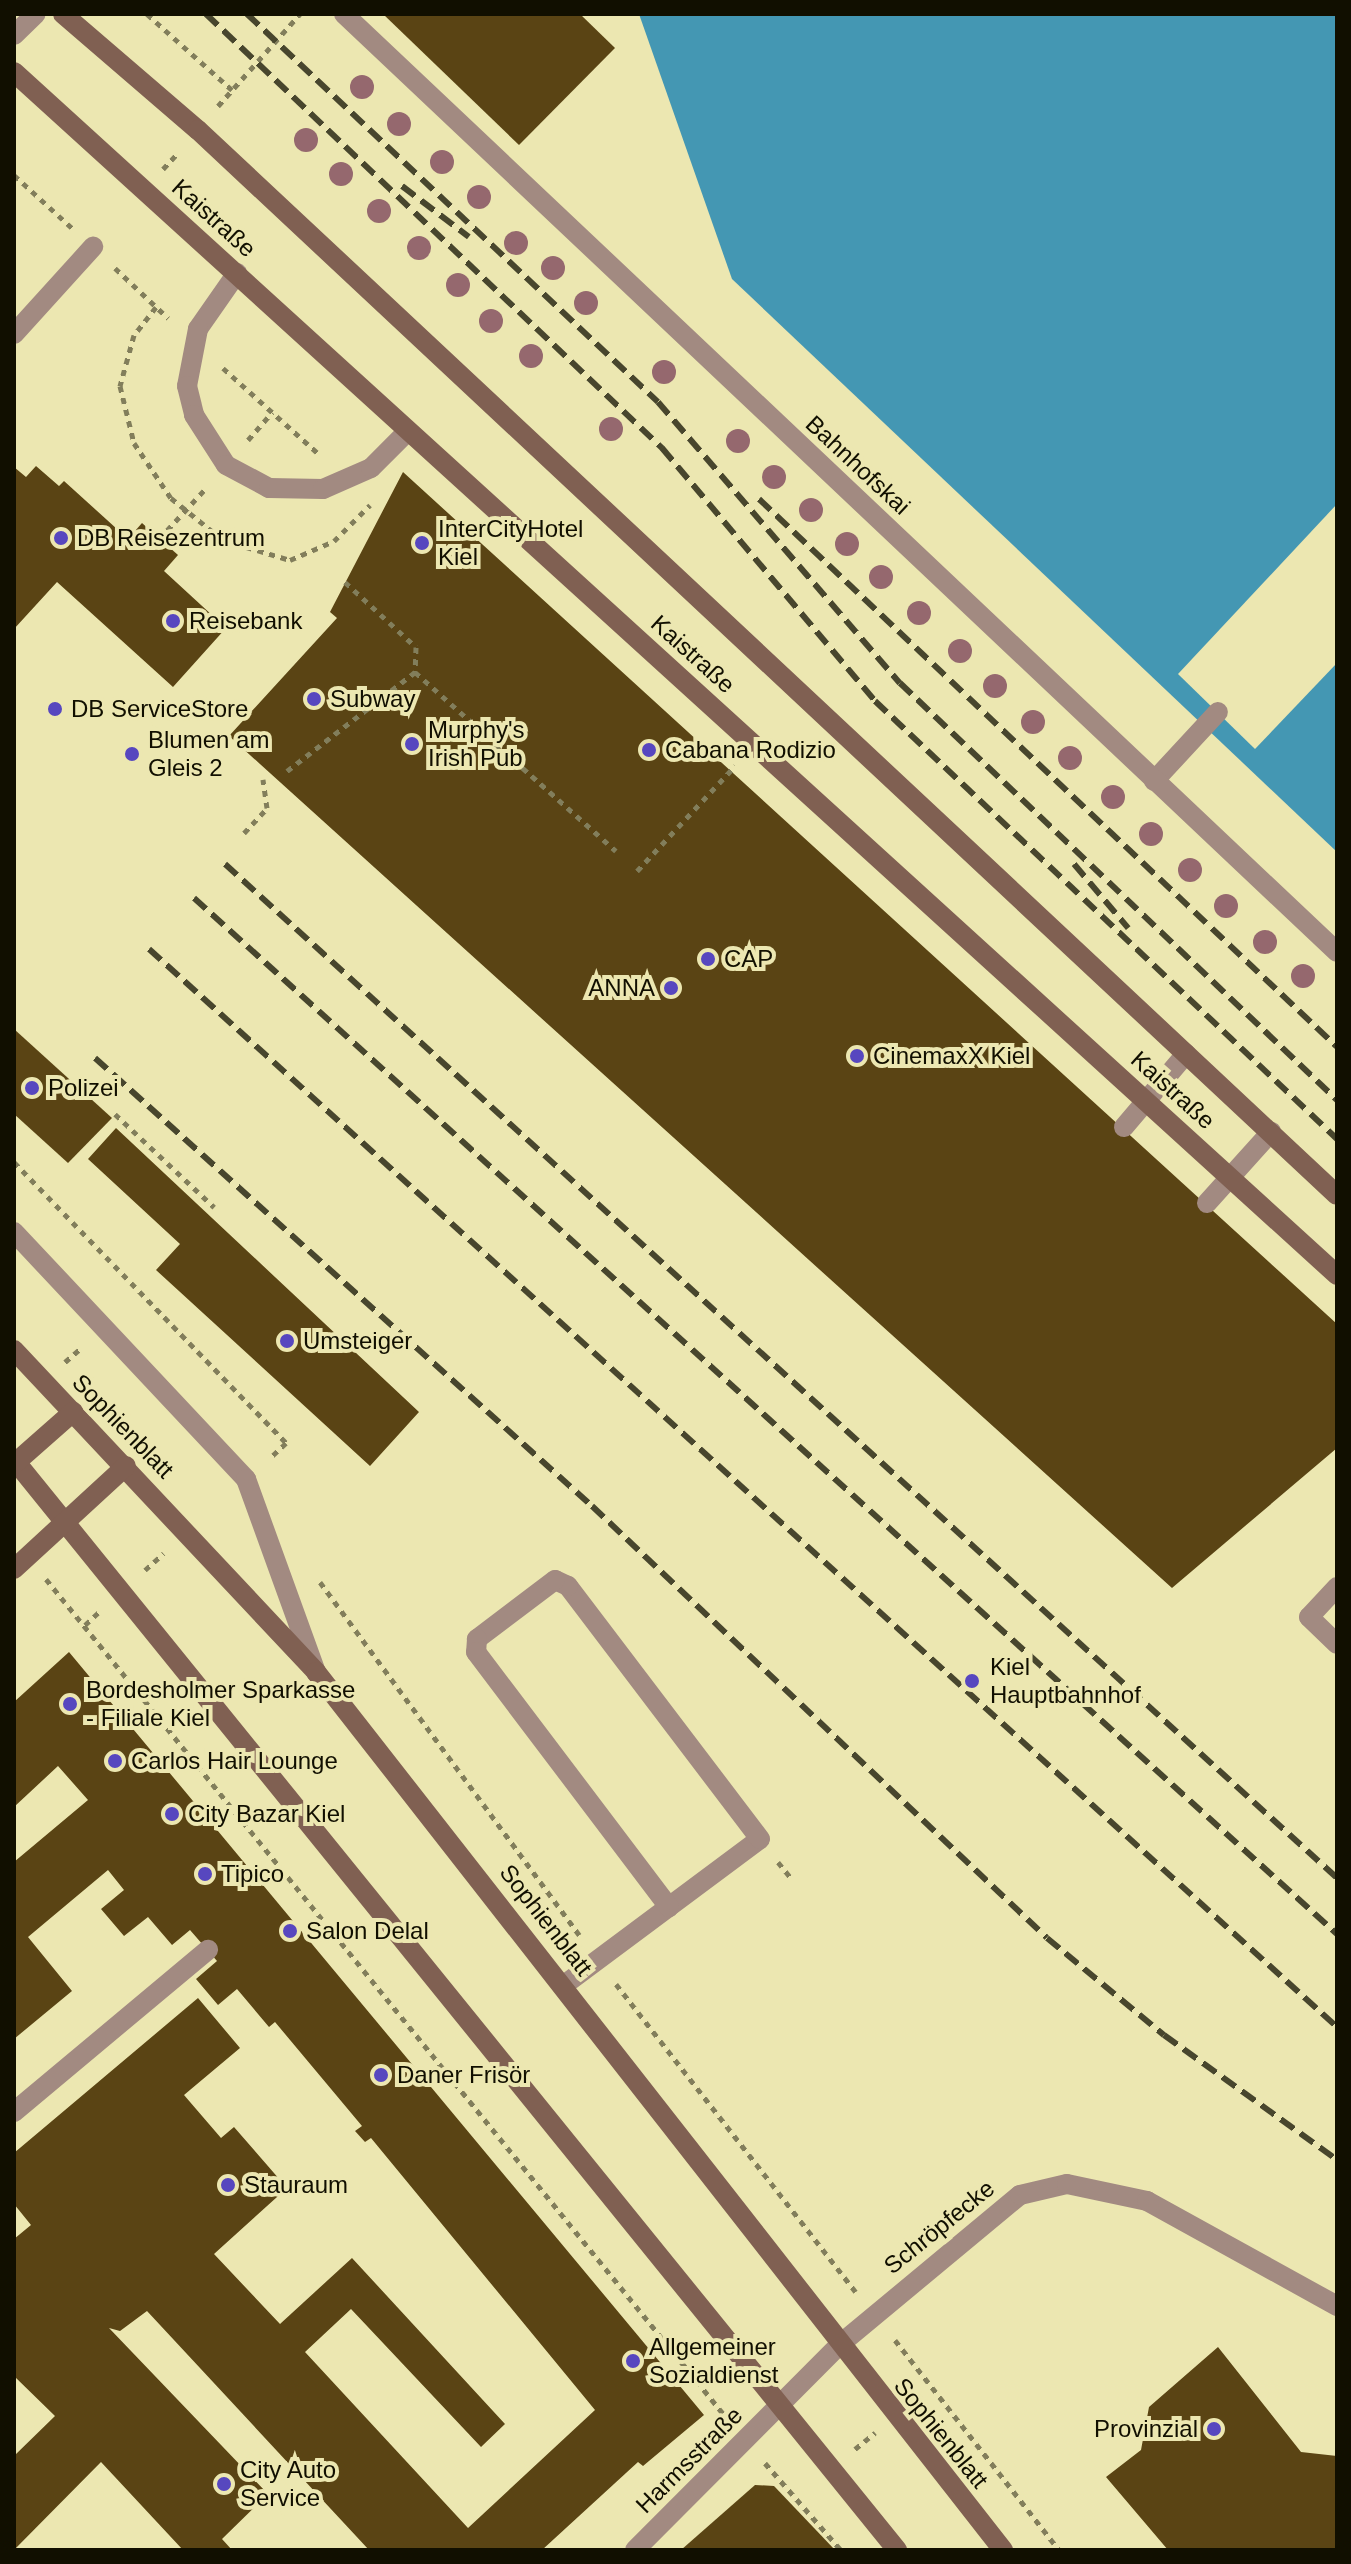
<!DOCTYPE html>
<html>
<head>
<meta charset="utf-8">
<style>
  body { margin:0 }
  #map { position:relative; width:1351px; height:2564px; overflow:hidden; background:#ece7b1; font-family:Arial,sans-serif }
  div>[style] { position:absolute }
  .water>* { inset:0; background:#4497b3 }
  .pier>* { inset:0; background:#ece7b1 }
  .building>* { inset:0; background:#5a4414 }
  .path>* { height:5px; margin-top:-2.5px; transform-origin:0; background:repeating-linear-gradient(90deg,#827e5b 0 6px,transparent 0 12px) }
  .lane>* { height:20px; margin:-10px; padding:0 10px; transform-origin:10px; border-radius:10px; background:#a28a81 }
  .street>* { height:20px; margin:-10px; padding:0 10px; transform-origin:10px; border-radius:10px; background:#a28a81 }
  .secondary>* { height:20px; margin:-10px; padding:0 10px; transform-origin:10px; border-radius:10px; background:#806052 }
  .rail>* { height:6px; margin-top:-3px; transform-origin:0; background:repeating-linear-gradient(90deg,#48462d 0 16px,transparent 0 24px) }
  .trees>* { width:24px; height:24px; margin:-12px; border-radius:50%; background:#95686e }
  .dots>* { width:22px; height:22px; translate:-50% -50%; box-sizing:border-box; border:4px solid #ece7b1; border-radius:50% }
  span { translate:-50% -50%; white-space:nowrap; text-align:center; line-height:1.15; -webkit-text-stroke:8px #ece7b1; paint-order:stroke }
  .street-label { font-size:24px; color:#110f00 }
  .poi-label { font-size:24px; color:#110f00 }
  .left { translate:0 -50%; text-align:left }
  .right { translate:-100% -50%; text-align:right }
  .frame { position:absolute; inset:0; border:16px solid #110f00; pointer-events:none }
</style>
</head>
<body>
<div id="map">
  <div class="water">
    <i style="clip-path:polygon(639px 14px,1337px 14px,1337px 852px,732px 279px)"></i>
  </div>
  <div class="pier">
    <i style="clip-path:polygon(1337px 504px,1337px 663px,1255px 749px,1178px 674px)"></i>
  </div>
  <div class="building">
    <i style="clip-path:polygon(383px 14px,580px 14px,615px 48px,519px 145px)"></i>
    <i style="clip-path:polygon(36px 466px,59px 486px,64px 481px,128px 539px,142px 523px,178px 555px,164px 571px,226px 628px,173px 687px,57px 582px,14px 629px,14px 467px,26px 477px)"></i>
    <i style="clip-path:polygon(403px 472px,1337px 1324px,1337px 1448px,1172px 1588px,229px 736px,337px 618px,330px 612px)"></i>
    <i style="clip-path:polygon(14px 1029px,112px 1118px,68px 1163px,14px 1114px)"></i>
    <i style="clip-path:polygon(116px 1128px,419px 1412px,370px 1466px,156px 1270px,180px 1244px,88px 1159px)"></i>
    <i style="clip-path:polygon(69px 1652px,704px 2415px,643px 2466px,638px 2462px,542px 2550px,369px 2550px,147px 2311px,120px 2331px,109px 2328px,268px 2494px,222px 2539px,232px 2550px,183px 2550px,101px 2462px,14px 2550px,14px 2456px,55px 2416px,14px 2376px,14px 2239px,31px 2225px,14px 2204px,14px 2153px,198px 1998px,240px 2048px,184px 2095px,221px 2138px,234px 2127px,287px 2188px,214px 2254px,280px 2324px,352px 2258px,505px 2424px,481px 2447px,351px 2309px,305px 2352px,468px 2528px,595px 2410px,371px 2138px,365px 2142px,355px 2131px,362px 2126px,275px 2022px,269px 2027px,237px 1989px,218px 2005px,196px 1979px,217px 1961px,190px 1930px,172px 1945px,148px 1917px,124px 1936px,101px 1909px,124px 1890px,108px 1870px,28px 1937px,72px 1991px,14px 2039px,14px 1862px,88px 1800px,58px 1766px,14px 1807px,14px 1702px)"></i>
    <i style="clip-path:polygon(1218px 2347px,1301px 2452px,1337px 2456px,1337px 2550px,1168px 2550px,1106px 2477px,1141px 2450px,1149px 2407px)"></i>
    <i style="clip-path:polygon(755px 2485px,774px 2486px,835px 2550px,681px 2550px)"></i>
  </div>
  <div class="path">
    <i style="left:147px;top:14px;width:114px;rotate:41.8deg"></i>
    <i style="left:218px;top:106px;width:123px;rotate:-48.3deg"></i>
    <i style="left:163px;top:169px;width:22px;rotate:-47deg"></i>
    <i style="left:14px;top:175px;width:79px;rotate:42.4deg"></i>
    <i style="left:115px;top:268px;width:73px;rotate:43.3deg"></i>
    <i style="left:156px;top:307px;width:36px;rotate:128deg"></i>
    <i style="left:134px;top:335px;width:53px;rotate:105.4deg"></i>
    <i style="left:120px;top:386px;width:59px;rotate:76.2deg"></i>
    <i style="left:134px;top:443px;width:66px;rotate:56.1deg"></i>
    <i style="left:171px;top:498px;width:67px;rotate:38.9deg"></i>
    <i style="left:223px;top:540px;width:70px;rotate:16.6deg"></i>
    <i style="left:290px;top:560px;width:48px;rotate:-23.4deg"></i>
    <i style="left:334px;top:541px;width:51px;rotate:-45deg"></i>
    <i style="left:223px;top:368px;width:130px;rotate:41.9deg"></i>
    <i style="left:248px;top:440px;width:37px;rotate:-49deg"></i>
    <i style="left:159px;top:539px;width:71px;rotate:-47.3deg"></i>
    <i style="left:345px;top:582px;width:96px;rotate:42.5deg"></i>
    <i style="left:416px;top:647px;width:25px;rotate:92deg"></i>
    <i style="left:287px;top:771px;width:162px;rotate:-37.7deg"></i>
    <i style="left:415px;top:672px;width:269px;rotate:41.7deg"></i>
    <i style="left:244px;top:833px;width:34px;rotate:-47deg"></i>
    <i style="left:267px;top:808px;width:29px;rotate:-98deg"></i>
    <i style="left:637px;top:871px;width:144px;rotate:-47deg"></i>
    <i style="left:115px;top:1114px;width:136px;rotate:43.2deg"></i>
    <i style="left:14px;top:1162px;width:391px;rotate:45.9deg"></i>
    <i style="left:286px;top:1443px;width:22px;rotate:137deg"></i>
    <i style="left:65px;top:1362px;width:23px;rotate:-41deg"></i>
    <i style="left:145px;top:1570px;width:25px;rotate:-42deg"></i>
    <i style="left:46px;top:1579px;width:1078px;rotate:50.95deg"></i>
    <i style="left:320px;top:1582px;width:438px;rotate:53.7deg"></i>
    <i style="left:85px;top:1625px;width:19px;rotate:-43deg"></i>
    <i style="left:778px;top:1862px;width:19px;rotate:51deg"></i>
    <i style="left:616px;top:1984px;width:390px;rotate:52.1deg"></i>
    <i style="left:895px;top:2340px;width:266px;rotate:52deg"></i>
    <i style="left:855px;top:2449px;width:26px;rotate:-39deg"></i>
    <i style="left:765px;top:2463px;width:116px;rotate:48.9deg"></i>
  </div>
  <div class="lane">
    <i style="left:237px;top:273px;width:68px;rotate:124.9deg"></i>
    <i style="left:198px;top:329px;width:58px;rotate:100.9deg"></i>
    <i style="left:187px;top:386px;width:30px;rotate:76deg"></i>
    <i style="left:194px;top:415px;width:59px;rotate:57.4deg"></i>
    <i style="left:226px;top:465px;width:49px;rotate:28.1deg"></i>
    <i style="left:269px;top:488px;width:54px;rotate:1.1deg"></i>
    <i style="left:323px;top:489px;width:52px;rotate:-23.6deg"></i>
    <i style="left:371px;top:468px;width:51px;rotate:-45deg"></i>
    <i style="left:1154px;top:781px;width:94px;rotate:-47.2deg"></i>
    <i style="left:1124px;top:1127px;width:96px;rotate:-49.7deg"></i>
    <i style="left:1207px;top:1203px;width:96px;rotate:-48deg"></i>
    <i style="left:1337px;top:1587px;width:41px;rotate:133deg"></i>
    <i style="left:1309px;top:1617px;width:39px;rotate:44deg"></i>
    <i style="left:564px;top:1985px;width:244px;rotate:-36.7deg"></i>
    <i style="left:760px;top:1839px;width:318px;rotate:-127.2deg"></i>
    <i style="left:568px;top:1586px;width:14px;rotate:-155deg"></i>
    <i style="left:555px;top:1580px;width:98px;rotate:142.9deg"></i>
    <i style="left:477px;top:1639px;width:13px;rotate:94deg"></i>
    <i style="left:476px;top:1652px;width:320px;rotate:52.9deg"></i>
    <i style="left:14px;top:2112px;width:253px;rotate:-39.9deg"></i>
  </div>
  <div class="street">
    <i style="left:344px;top:14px;width:1366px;rotate:43.37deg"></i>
    <i style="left:14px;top:35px;width:30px;rotate:-44deg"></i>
    <i style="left:14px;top:334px;width:118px;rotate:-47.8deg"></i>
    <i style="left:14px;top:1232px;width:339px;rotate:46.8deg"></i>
    <i style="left:246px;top:1479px;width:205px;rotate:70.1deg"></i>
    <i style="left:635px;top:2550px;width:288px;rotate:-45.1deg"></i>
    <i style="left:838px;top:2346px;width:236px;rotate:-39.7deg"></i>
    <i style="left:1020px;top:2195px;width:48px;rotate:-13.2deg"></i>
    <i style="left:1067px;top:2184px;width:82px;rotate:12deg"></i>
    <i style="left:1147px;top:2201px;width:217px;rotate:28.9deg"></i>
  </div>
  <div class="secondary">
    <i style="left:63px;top:14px;width:178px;rotate:40.7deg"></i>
    <i style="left:198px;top:130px;width:1559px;rotate:43.08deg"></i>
    <i style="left:14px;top:72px;width:1788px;rotate:42.28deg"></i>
    <i style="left:14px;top:1350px;width:441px;rotate:46.8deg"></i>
    <i style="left:316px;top:1672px;width:1115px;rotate:51.96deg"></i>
    <i style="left:16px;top:1462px;width:1400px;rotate:51deg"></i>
    <i style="left:14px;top:1464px;width:79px;rotate:-41.4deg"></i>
    <i style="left:14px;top:1569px;width:152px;rotate:-42.6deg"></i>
  </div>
  <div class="rail">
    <i style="left:206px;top:14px;width:630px;rotate:43.58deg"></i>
    <i style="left:662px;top:448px;width:331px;rotate:49.9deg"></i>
    <i style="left:875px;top:701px;width:637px;rotate:43.47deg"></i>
    <i style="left:247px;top:14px;width:565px;rotate:43.35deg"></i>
    <i style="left:658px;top:402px;width:371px;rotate:49.3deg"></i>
    <i style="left:900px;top:683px;width:604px;rotate:43.66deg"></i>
    <i style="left:402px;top:186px;width:84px;rotate:37.3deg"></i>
    <i style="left:759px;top:499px;width:796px;rotate:43.47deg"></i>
    <i style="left:225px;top:864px;width:1505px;rotate:42.36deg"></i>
    <i style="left:1074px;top:864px;width:84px;rotate:49.8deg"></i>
    <i style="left:194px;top:898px;width:1543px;rotate:42.19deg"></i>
    <i style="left:149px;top:949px;width:1604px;rotate:42.22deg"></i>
    <i style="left:95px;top:1058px;width:669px;rotate:42.03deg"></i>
    <i style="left:592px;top:1506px;width:627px;rotate:43.51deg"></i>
    <i style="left:1047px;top:1938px;width:152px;rotate:39.7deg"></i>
    <i style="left:1164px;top:2035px;width:213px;rotate:35.8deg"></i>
  </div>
  <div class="trees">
    <i style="left:362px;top:87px"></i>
    <i style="left:399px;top:124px"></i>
    <i style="left:306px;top:140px"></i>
    <i style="left:442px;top:162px"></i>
    <i style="left:341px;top:174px"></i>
    <i style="left:479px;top:197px"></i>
    <i style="left:379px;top:211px"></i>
    <i style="left:516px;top:243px"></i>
    <i style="left:419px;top:248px"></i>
    <i style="left:553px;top:268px"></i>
    <i style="left:458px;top:285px"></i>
    <i style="left:586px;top:303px"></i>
    <i style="left:491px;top:321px"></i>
    <i style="left:531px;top:356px"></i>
    <i style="left:664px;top:372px"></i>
    <i style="left:611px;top:429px"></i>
    <i style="left:738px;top:441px"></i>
    <i style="left:774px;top:477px"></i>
    <i style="left:811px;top:510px"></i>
    <i style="left:847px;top:544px"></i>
    <i style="left:881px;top:577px"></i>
    <i style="left:919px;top:613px"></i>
    <i style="left:960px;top:651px"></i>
    <i style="left:995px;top:686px"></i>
    <i style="left:1033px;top:722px"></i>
    <i style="left:1070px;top:758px"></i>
    <i style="left:1113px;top:797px"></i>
    <i style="left:1151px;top:834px"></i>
    <i style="left:1190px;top:870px"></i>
    <i style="left:1226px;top:906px"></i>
    <i style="left:1265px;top:942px"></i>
    <i style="left:1303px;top:976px"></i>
  </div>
  <div class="dots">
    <i style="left:61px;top:538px;background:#5747bf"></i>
    <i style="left:422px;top:543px;background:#5747bf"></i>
    <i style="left:173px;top:621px;background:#5747bf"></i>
    <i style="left:314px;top:699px;background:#5747bf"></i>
    <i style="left:55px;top:709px;background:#5747bf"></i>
    <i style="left:412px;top:744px;background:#5747bf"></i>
    <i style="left:649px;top:750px;background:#5747bf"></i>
    <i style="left:132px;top:754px;background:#5747bf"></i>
    <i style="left:708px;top:959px;background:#5747bf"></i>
    <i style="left:671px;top:988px;background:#5747bf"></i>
    <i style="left:857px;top:1056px;background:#5747bf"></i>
    <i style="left:32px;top:1088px;background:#5747bf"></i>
    <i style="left:287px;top:1341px;background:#5747bf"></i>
    <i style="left:972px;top:1681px;background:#5747bf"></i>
    <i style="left:70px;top:1704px;background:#5747bf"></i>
    <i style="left:115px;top:1761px;background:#5747bf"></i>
    <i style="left:172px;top:1814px;background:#5747bf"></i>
    <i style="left:205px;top:1874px;background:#5747bf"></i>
    <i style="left:290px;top:1931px;background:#5747bf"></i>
    <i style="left:381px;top:2075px;background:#5747bf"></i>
    <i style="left:228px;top:2185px;background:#5747bf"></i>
    <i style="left:633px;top:2361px;background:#5747bf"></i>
    <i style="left:1214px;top:2429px;background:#5747bf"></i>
    <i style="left:224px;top:2484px;background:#5747bf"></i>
  </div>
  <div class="street-label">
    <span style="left:214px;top:218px;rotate:42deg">Kaistraße</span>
    <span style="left:858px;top:465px;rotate:43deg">Bahnhofskai</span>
    <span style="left:693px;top:654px;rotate:42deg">Kaistraße</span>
    <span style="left:1173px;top:1090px;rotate:42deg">Kaistraße</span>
    <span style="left:123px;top:1426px;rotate:46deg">Sophienblatt</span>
    <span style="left:546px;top:1920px;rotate:52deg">Sophienblatt</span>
    <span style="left:939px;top:2227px;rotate:-39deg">Schröpfecke</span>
    <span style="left:941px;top:2433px;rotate:51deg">Sophienblatt</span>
    <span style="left:689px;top:2460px;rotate:-45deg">Harmsstraße</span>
  </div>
  <div class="poi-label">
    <span class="left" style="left:438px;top:543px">InterCityHotel<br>Kiel</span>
    <span class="left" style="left:77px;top:538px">DB Reisezentrum</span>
    <span class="left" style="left:189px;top:621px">Reisebank</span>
    <span class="left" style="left:330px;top:699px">Subway</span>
    <span class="left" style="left:71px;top:709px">DB ServiceStore</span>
    <span class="left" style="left:428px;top:744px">Murphy's<br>Irish Pub</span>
    <span class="left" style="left:148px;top:754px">Blumen am<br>Gleis 2</span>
    <span class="left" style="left:665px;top:750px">Cabana Rodizio</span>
    <span class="left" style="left:724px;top:959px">CAP</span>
    <span class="right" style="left:655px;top:988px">ANNA</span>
    <span class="left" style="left:873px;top:1056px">CinemaxX Kiel</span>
    <span class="left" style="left:48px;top:1088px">Polizei</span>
    <span class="left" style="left:303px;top:1341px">Umsteiger</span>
    <span class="left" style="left:990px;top:1681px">Kiel<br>Hauptbahnhof</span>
    <span class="left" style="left:86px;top:1704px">Bordesholmer Sparkasse<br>- Filiale Kiel</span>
    <span class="left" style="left:131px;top:1761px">Carlos Hair Lounge</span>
    <span class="left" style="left:188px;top:1814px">City Bazar Kiel</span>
    <span class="left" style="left:221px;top:1874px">Tipico</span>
    <span class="left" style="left:306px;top:1931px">Salon Delal</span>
    <span class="left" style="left:397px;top:2075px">Daner Frisör</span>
    <span class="left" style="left:244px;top:2185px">Stauraum</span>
    <span class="left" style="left:649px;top:2361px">Allgemeiner<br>Sozialdienst</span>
    <span class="right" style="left:1198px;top:2429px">Provinzial</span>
    <span class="left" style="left:240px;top:2484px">City Auto<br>Service</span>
  </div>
  <div class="frame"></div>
</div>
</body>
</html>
